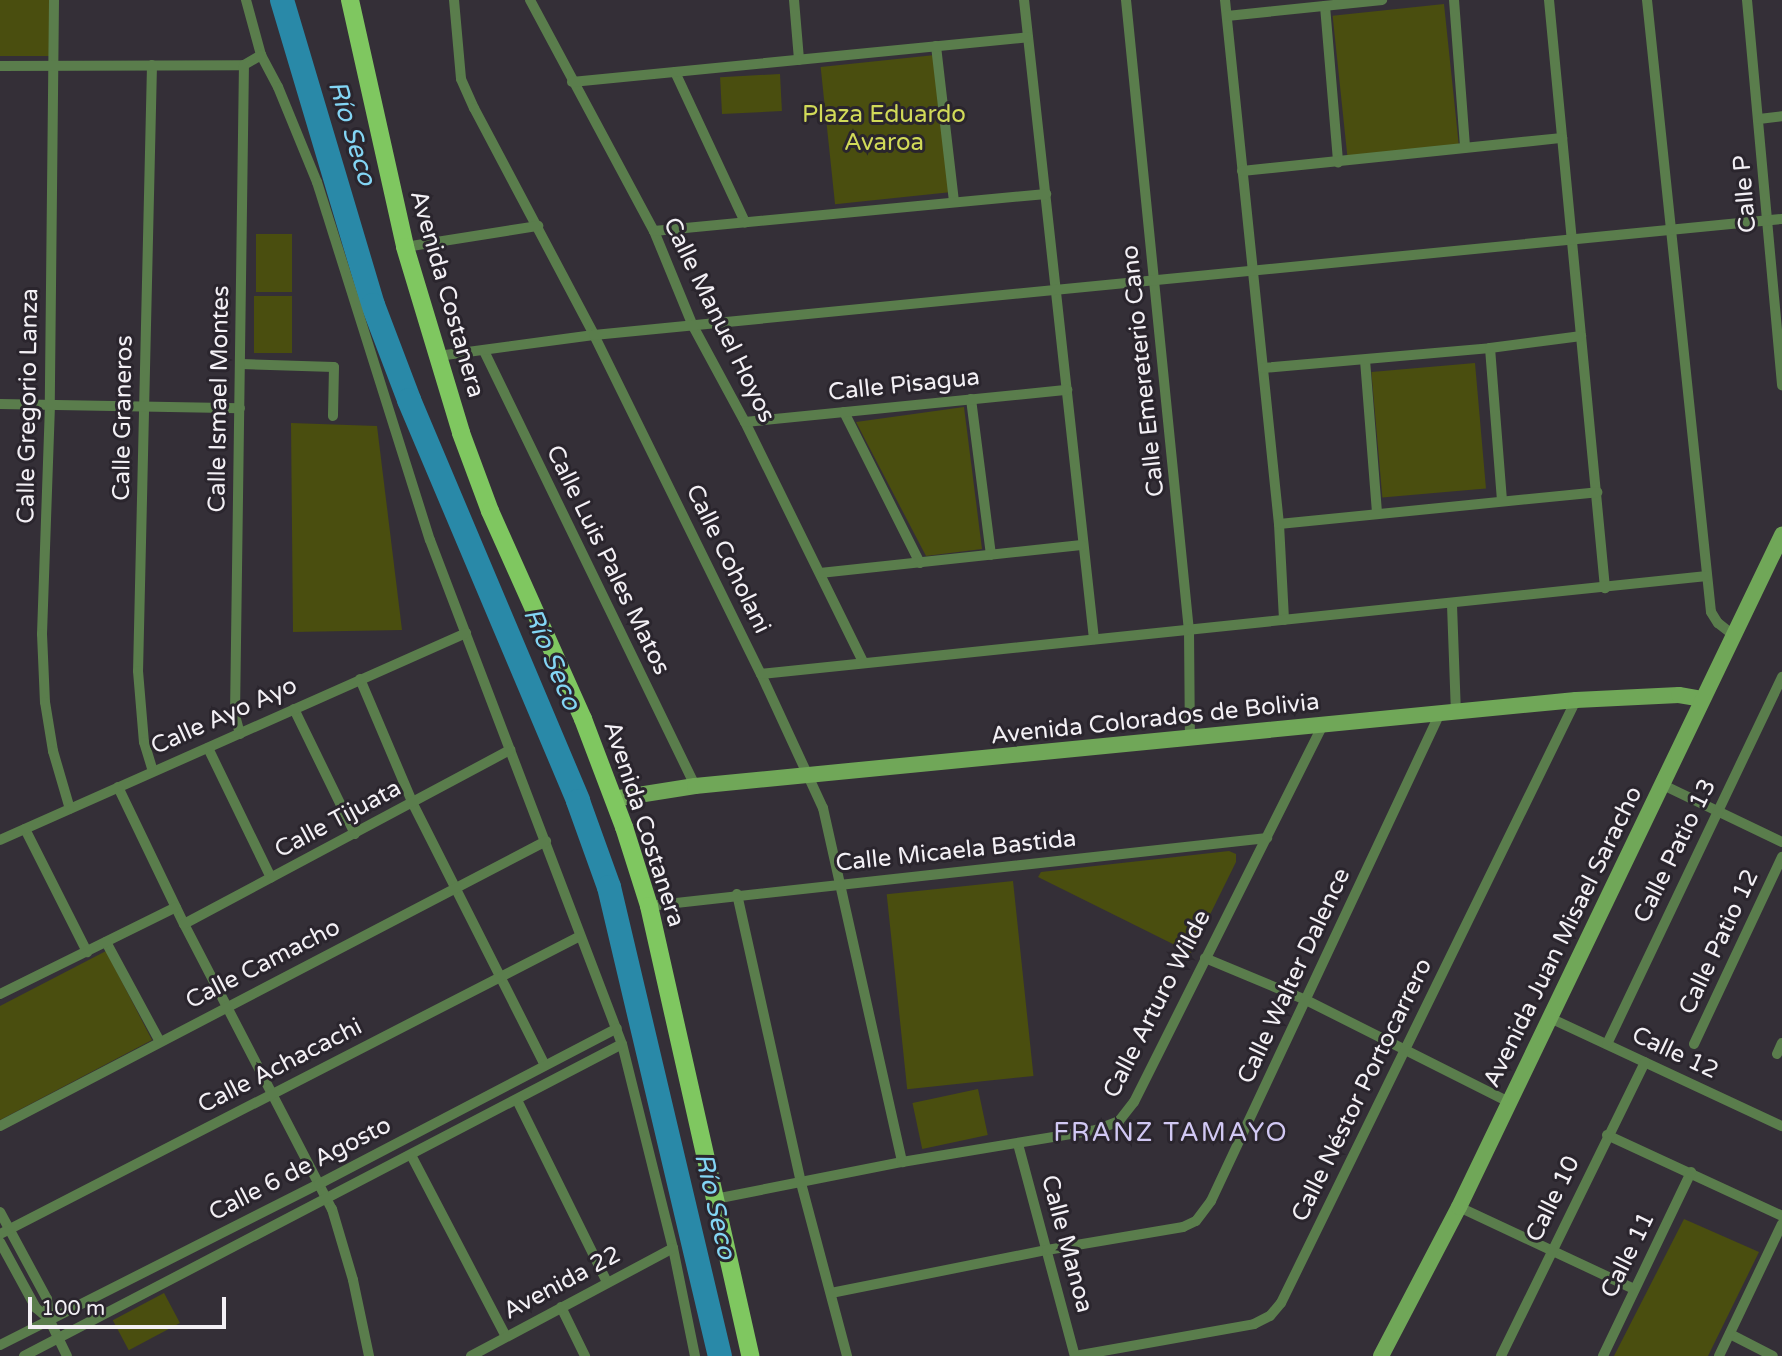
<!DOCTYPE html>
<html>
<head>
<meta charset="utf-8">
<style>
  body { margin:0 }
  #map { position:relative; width:1782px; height:1356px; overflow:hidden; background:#342f37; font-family:"Varela Round",sans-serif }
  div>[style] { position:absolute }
  .green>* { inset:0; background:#4a4e0f; transform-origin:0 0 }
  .river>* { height:24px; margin:-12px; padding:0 12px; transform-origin:12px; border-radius:12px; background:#2989a8 }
  .street>* { height:10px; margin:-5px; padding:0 5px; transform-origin:5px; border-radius:5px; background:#5a7d4c }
  .secondary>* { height:16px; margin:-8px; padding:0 8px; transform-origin:8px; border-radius:8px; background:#70a758 }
  .primary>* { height:18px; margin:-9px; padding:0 9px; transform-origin:9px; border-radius:9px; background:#7fc760 }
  span { translate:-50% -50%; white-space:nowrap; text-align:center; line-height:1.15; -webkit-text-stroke:6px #2a252d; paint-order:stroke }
  .park-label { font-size:24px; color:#d1da58 }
  .street-label { font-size:24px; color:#f3f0f5 }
  .water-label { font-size:26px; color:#83d5f4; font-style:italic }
  .neighbourhood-label { font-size:26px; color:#d1c8f3; letter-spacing:2px }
  .scale { position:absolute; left:28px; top:1297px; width:198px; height:32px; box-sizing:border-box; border:4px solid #f3f0f5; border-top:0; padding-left:9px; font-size:21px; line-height:24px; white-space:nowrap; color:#f3f0f5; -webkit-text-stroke:5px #2a252d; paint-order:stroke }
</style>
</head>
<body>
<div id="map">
  <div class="green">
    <i style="left:0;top:0;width:49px;height:56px"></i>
    <i style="left:1444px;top:4px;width:143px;height:112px;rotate:84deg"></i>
    <i style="left:935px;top:55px;width:138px;height:115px;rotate:84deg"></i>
    <i style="left:780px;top:74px;width:37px;height:60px;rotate:87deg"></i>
    <i style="left:256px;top:234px;width:36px;height:58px"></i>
    <i style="left:254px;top:296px;width:38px;height:57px"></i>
    <i style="left:1475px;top:363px;width:126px;height:104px;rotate:85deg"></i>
    <i style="clip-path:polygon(964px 407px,982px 549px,926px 556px,856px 422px)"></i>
    <i style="clip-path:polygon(291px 423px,377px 426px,402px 630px,293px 632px)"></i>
    <i style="clip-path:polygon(1229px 851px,1236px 854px,1236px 862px,1191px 953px,1038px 877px,1041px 872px)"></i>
    <i style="left:1013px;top:881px;width:196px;height:127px;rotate:84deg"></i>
    <i style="clip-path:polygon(106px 951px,152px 1040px,0 1120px,0 1006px)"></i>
    <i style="left:978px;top:1089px;width:47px;height:67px;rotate:78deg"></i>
    <i style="clip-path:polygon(1684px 1219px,1759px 1252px,1708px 1356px,1614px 1356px)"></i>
    <i style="left:164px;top:1293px;width:34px;height:58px;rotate:62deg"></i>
  </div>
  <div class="river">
    <i style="left:282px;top:0;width:318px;rotate:73.4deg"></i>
    <i style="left:373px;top:305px;width:102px;rotate:69.2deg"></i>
    <i style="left:409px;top:400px;width:435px;rotate:67.1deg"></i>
    <i style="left:578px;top:801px;width:91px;rotate:70.2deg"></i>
    <i style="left:609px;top:887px;width:482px;rotate:76.7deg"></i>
  </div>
  <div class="street">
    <i style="left:54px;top:0;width:405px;rotate:90.6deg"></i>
    <i style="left:50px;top:405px;width:229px;rotate:92deg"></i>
    <i style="left:42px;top:634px;width:68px;rotate:87.5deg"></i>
    <i style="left:45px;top:702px;width:50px;rotate:80.7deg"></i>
    <i style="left:53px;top:751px;width:60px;rotate:73.7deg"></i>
    <i style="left:246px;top:0;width:57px;rotate:74.7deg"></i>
    <i style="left:261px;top:55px;width:36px;rotate:62deg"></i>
    <i style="left:278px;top:87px;width:103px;rotate:67.7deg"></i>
    <i style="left:317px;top:182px;width:375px;rotate:72.5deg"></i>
    <i style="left:430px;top:540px;width:539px;rotate:69.15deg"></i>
    <i style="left:622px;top:1044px;width:210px;rotate:76deg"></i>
    <i style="left:673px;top:1248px;width:110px;rotate:78.5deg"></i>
    <i style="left:454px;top:0;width:79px;rotate:84.9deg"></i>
    <i style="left:461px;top:79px;width:32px;rotate:66deg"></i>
    <i style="left:474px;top:108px;width:257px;rotate:62.1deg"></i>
    <i style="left:594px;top:335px;width:378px;rotate:63.8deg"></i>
    <i style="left:761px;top:674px;width:148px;rotate:65.2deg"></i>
    <i style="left:823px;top:808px;width:363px;rotate:77.4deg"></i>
    <i style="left:530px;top:0;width:262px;rotate:61.8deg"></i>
    <i style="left:654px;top:231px;width:103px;rotate:67.7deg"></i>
    <i style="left:693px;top:326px;width:109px;rotate:61.6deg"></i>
    <i style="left:745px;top:422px;width:267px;rotate:63.8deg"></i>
    <i style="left:794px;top:0;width:60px;rotate:85.2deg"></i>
    <i style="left:1024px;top:0;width:643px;rotate:83.75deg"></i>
    <i style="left:1126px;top:0;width:634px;rotate:84.3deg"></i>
    <i style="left:1189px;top:631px;width:108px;rotate:89.5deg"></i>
    <i style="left:1225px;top:0;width:527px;rotate:84.12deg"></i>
    <i style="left:1279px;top:524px;width:96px;rotate:87deg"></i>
    <i style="left:1454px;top:0;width:148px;rotate:85.7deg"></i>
    <i style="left:1549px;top:0;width:591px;rotate:84.56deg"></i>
    <i style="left:1647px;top:0;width:615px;rotate:84.03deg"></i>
    <i style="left:1711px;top:612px;width:13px;rotate:58deg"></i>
    <i style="left:1718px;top:623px;width:18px;rotate:38deg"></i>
    <i style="left:1747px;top:0;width:387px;rotate:84.8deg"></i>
    <i style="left:1325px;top:6px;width:157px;rotate:85.2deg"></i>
    <i style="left:1227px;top:16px;width:156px;rotate:-5.9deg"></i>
    <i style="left:936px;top:46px;width:156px;rotate:83.4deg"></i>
    <i style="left:152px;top:65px;width:606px;rotate:91.32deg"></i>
    <i style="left:138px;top:671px;width:71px;rotate:85.2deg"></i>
    <i style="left:144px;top:742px;width:30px;rotate:73deg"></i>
    <i style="left:0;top:66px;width:244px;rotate:-0.2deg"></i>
    <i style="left:244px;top:65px;width:20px;rotate:-30deg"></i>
    <i style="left:675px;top:72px;width:166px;rotate:65deg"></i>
    <i style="left:572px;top:82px;width:458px;rotate:-5.6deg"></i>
    <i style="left:1759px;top:119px;width:23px;rotate:-7deg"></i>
    <i style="left:1242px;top:171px;width:322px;rotate:-5.9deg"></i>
    <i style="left:654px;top:231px;width:394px;rotate:-5.4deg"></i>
    <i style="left:405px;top:247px;width:135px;rotate:-9deg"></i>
    <i style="left:1490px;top:348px;width:153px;rotate:85.5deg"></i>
    <i style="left:484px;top:351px;width:483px;rotate:64.1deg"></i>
    <i style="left:438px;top:356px;width:157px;rotate:-7.7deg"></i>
    <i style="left:594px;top:335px;width:1194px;rotate:-5.58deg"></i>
    <i style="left:1365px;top:360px;width:154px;rotate:85.5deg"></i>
    <i style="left:241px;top:364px;width:93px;rotate:1.8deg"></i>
    <i style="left:334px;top:367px;width:49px;rotate:91.2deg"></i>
    <i style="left:1263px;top:368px;width:228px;rotate:-5deg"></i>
    <i style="left:1490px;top:348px;width:92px;rotate:-7.5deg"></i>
    <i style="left:971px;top:399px;width:157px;rotate:82.7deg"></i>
    <i style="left:0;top:404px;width:240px;rotate:1deg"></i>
    <i style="left:844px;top:412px;width:169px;rotate:63.3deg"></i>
    <i style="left:745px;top:422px;width:324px;rotate:-5.7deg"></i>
    <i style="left:1279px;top:524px;width:320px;rotate:-5.7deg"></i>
    <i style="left:820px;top:573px;width:263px;rotate:-6.1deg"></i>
    <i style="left:1452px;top:605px;width:107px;rotate:87.9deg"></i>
    <i style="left:761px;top:674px;width:951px;rotate:-5.91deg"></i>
    <i style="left:360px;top:679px;width:136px;rotate:67deg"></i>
    <i style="left:413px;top:804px;width:292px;rotate:63.2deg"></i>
    <i style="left:294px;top:709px;width:139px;rotate:64deg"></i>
    <i style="left:240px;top:734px;width:20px;rotate:-105deg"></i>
    <i style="left:235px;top:715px;width:650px;rotate:-89.21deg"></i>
    <i style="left:208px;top:748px;width:144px;rotate:64.1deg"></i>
    <i style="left:1661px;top:784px;width:134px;rotate:25.6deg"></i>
    <i style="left:118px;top:787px;width:152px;rotate:64.3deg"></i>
    <i style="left:184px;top:924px;width:321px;rotate:62.6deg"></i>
    <i style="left:332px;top:1209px;width:74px;rotate:73.5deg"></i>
    <i style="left:353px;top:1280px;width:78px;rotate:78.1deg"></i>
    <i style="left:25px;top:829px;width:138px;rotate:63.2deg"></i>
    <i style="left:0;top:840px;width:510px;rotate:-23.95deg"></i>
    <i style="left:737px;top:894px;width:296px;rotate:77.5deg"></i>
    <i style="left:801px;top:1183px;width:179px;rotate:75.1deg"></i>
    <i style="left:649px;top:906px;width:622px;rotate:-6.28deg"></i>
    <i style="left:184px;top:924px;width:370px;rotate:-28.1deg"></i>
    <i style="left:106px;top:942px;width:111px;rotate:61.6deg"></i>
    <i style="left:1205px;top:958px;width:109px;rotate:22.6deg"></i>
    <i style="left:1306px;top:1000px;width:227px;rotate:26.7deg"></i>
    <i style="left:0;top:994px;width:196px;rotate:-26.3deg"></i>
    <i style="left:1550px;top:1018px;width:256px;rotate:25deg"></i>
    <i style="left:1607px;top:1044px;width:407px;rotate:-64.5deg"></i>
    <i style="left:1694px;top:1044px;width:207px;rotate:-64.8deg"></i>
    <i style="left:1777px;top:1054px;width:12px;rotate:-66deg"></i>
    <i style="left:517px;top:1100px;width:203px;rotate:63.7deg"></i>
    <i style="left:0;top:1126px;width:616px;rotate:-27.56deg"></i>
    <i style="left:1607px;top:1135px;width:193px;rotate:24.8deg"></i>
    <i style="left:1018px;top:1144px;width:220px;rotate:75deg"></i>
    <i style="left:1075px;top:1356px;width:182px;rotate:-10.1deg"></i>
    <i style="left:1254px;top:1324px;width:18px;rotate:-27deg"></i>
    <i style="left:1270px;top:1316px;width:17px;rotate:-50deg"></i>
    <i style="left:1281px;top:1303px;width:671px;rotate:-63.93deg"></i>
    <i style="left:411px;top:1155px;width:205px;rotate:62.4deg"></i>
    <i style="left:715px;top:1199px;width:191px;rotate:-11.2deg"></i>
    <i style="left:902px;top:1162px;width:197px;rotate:-9.4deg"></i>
    <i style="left:1096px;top:1130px;width:25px;rotate:-21deg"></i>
    <i style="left:1119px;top:1121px;width:24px;rotate:-52deg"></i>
    <i style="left:1134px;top:1102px;width:422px;rotate:-63.4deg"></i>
    <i style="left:1459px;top:1207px;width:193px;rotate:25.1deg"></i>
    <i style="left:0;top:1212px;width:99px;rotate:61.6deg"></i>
    <i style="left:47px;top:1299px;width:20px;rotate:84deg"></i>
    <i style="left:49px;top:1319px;width:41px;rotate:64.1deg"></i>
    <i style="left:0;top:1234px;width:652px;rotate:-27.19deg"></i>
    <i style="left:0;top:1242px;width:75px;rotate:61.4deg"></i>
    <i style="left:36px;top:1308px;width:17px;rotate:40deg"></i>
    <i style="left:831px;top:1293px;width:220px;rotate:-11.3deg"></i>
    <i style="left:1047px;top:1250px;width:138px;rotate:-9.6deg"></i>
    <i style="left:1183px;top:1227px;width:14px;rotate:-25deg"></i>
    <i style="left:1196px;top:1221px;width:25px;rotate:-53deg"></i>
    <i style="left:1211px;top:1201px;width:539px;rotate:-64.86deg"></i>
    <i style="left:561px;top:1307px;width:55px;rotate:63.9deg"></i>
    <i style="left:1730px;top:1334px;width:48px;rotate:27.1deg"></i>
    <i style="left:0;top:1345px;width:357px;rotate:-26.8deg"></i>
    <i style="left:319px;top:1184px;width:336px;rotate:-27.6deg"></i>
    <i style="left:24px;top:1356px;width:674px;rotate:-27.55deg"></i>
    <i style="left:471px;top:1356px;width:229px;rotate:-28.1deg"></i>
    <i style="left:1501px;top:1356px;width:327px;rotate:-63.9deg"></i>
    <i style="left:1603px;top:1356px;width:204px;rotate:-64.4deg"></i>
    <i style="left:1719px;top:1356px;width:146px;rotate:-64.5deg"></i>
  </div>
  <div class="secondary">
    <i style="left:613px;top:799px;width:83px;rotate:-9deg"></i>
    <i style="left:695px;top:786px;width:885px;rotate:-5.58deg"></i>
    <i style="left:1576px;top:700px;width:103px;rotate:-2.8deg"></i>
    <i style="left:1679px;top:695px;width:23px;rotate:10deg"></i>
    <i style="left:1381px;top:1356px;width:168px;rotate:-62.4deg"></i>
    <i style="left:1459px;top:1207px;width:746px;rotate:-64.33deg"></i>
  </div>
  <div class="primary">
    <i style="left:350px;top:0;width:253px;rotate:77.4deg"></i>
    <i style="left:405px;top:247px;width:194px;rotate:73.2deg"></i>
    <i style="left:461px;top:433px;width:83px;rotate:69.6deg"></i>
    <i style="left:490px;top:511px;width:228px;rotate:65.9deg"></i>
    <i style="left:583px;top:719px;width:116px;rotate:69.2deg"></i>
    <i style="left:624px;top:827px;width:83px;rotate:72.4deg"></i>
    <i style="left:649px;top:906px;width:461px;rotate:77.3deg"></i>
  </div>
  <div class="park-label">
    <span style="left:884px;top:129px">Plaza Eduardo<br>Avaroa</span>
  </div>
  <div class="street-label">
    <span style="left:1745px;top:194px;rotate:-95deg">Calle P</span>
    <span style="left:447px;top:294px;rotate:74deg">Avenida Costanera</span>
    <span style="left:719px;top:320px;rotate:64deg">Calle Manuel Hoyos</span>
    <span style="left:1143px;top:371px;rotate:-96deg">Calle Emereterio Cano</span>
    <span style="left:904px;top:385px;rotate:-6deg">Calle Pisagua</span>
    <span style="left:219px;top:399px;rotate:-89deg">Calle Ismael Montes</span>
    <span style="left:28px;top:406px;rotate:-89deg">Calle Gregorio Lanza</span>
    <span style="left:123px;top:418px;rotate:-89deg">Calle Graneros</span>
    <span style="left:728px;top:559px;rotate:64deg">Calle Coholani</span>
    <span style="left:608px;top:560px;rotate:64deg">Calle Luis Pales Matos</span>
    <span style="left:224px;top:716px;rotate:-24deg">Calle Ayo Ayo</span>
    <span style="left:1155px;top:719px;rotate:-6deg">Avenida Colorados de Bolivia</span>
    <span style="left:338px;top:819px;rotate:-28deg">Calle Tijuata</span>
    <span style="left:644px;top:824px;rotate:72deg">Avenida Costanera</span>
    <span style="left:956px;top:851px;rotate:-6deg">Calle Micaela Bastida</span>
    <span style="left:1675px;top:851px;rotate:-64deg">Calle Patio 13</span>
    <span style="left:1563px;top:937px;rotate:-64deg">Avenida Juan Misael Saracho</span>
    <span style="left:1719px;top:942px;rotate:-65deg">Calle Patio 12</span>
    <span style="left:263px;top:964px;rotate:-27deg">Calle Camacho</span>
    <span style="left:1294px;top:976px;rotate:-65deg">Calle Walter Dalence</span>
    <span style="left:1157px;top:1004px;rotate:-63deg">Calle Arturo Wilde</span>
    <span style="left:1675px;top:1053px;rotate:25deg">Calle 12</span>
    <span style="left:280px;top:1066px;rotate:-27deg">Calle Achacachi</span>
    <span style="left:1362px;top:1090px;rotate:-64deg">Calle Néstor Portocarrero</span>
    <span style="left:300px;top:1169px;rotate:-27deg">Calle 6 de Agosto</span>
    <span style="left:1553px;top:1199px;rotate:-64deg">Calle 10</span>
    <span style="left:1067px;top:1244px;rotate:75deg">Calle Manoa</span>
    <span style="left:1628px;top:1255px;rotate:-64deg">Calle 11</span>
    <span style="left:562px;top:1283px;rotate:-28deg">Avenida 22</span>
  </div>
  <div class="water-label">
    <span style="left:352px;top:133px;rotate:73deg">Río Seco</span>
    <span style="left:552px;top:659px;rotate:67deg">Río Seco</span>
    <span style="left:715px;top:1206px;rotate:77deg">Río Seco</span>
  </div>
  <div class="neighbourhood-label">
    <span style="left:1171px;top:1133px">FRANZ TAMAYO</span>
  </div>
  <div class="scale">100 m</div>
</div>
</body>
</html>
